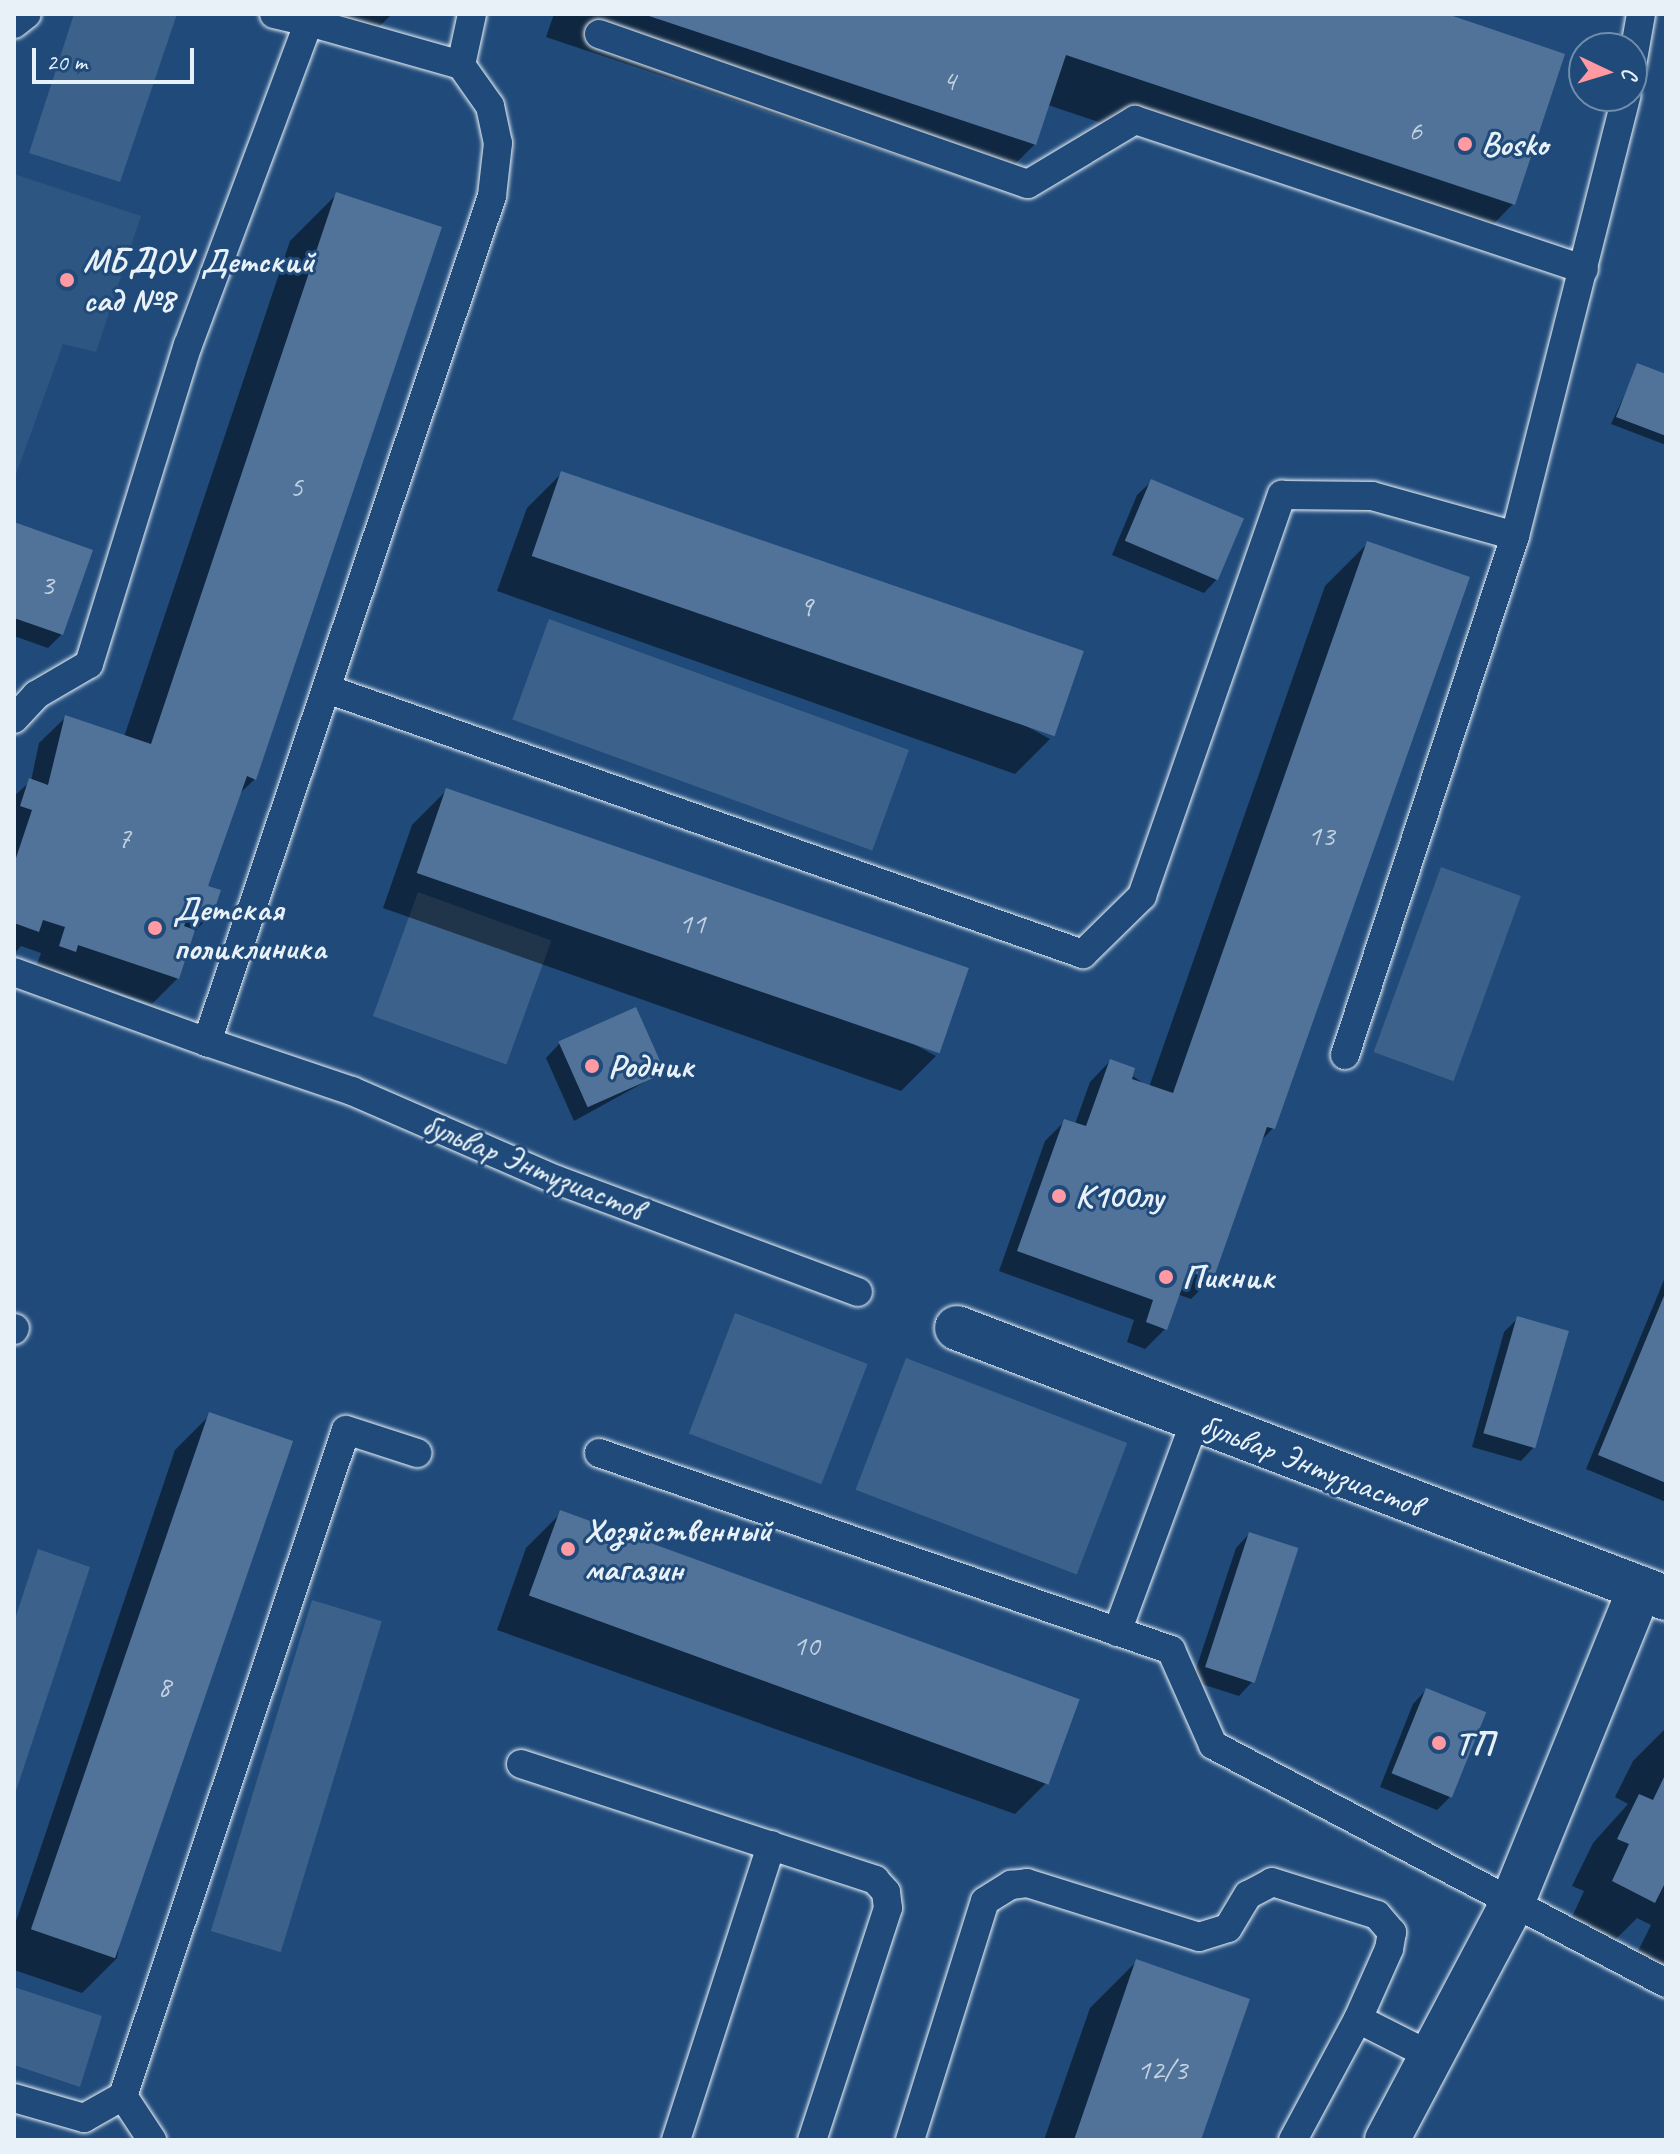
<!DOCTYPE html>
<html>
<head>
<meta charset="utf-8">
<style>
  body { margin:0 }
  #map { position:relative; width:1680px; height:2154px; overflow:hidden; background:#1f4a7a; font-family:Caveat,sans-serif }
  div>[style] { position:absolute }
  .built>* { inset:0; background:#2e5683 }
  .green>* { inset:0; background:#3c628c; transform-origin:0 0 }
  .shadow>* { inset:0; background:#0007 }
  .building>* { inset:0; background:#517399; transform-origin:0 0 }
  .roads { filter:drop-shadow(0 0 2px #e8f1f8) drop-shadow(0 0 2px #e8f1f8) }
  .lane>* { height:28px; margin:-14px; padding:0 14px; transform-origin:14px; border-radius:14px; background:#1f4a7a }
  .street>* { height:44px; margin:-22px; padding:0 22px; transform-origin:22px; border-radius:22px; background:#1f4a7a }
  .dots>* { width:22px; height:22px; translate:-50% -50%; box-sizing:border-box; border:4px solid #1f4a7a; border-radius:50% }
  span { translate:-50% -50%; white-space:nowrap; text-align:center; line-height:1.15; -webkit-text-stroke:6px #1f4a7a; paint-order:stroke }
  .number-label { font-size:30px; color:#c2d2e0 }
  .number-label span { -webkit-text-stroke-width:0 }
  .poi-label { font-size:34px; color:#e8f1f8; font-weight:700 }
  .left { translate:0 -50%; text-align:left }
  .street-label { font-size:34px; color:#e8f1f8 }
  .frame { position:absolute; inset:0; border:16px solid #e8f1f8; pointer-events:none }
  .north { position:absolute; left:1568px; top:32px; width:80px; height:80px; box-sizing:border-box; background:#1f4a7a; border:2px solid #6f8dac; border-radius:50%; rotate:94deg; font-size:22px; font-weight:700; line-height:32px; text-align:center; color:#e8f1f8 }
  .north::after { content:''; display:block; margin:auto; width:28px; height:36px; background:#ff9aa2; clip-path:polygon(50% 0,100% 100%,50% 72%,0 100%) }
  .scale { position:absolute; left:32px; top:48px; width:162px; height:36px; box-sizing:border-box; border:4px solid #e8f1f8; border-top:0; padding-left:10px; font-size:24px; line-height:28px; white-space:nowrap; color:#e8f1f8; -webkit-text-stroke:6px #1f4a7a; paint-order:stroke }
</style>
</head>
<body>
<div id="map">
  <div class="built">
    <i style="clip-path:polygon(14px 174px,141px 216px,96px 352px,63px 344px,14px 480px)"></i>
  </div>
  <div class="green">
    <i style="clip-path:polygon(74px 14px,177px 14px,120px 182px,29px 153px)"></i>
    <i style="left:549px;top:619px;width:383px;height:107px;rotate:20deg"></i>
    <i style="left:1441px;top:867px;width:85px;height:197px;rotate:20deg"></i>
    <i style="left:418px;top:892px;width:142px;height:132px;rotate:20deg"></i>
    <i style="left:735px;top:1313px;width:142px;height:129px;rotate:21deg"></i>
    <i style="left:906px;top:1358px;width:237px;height:141px;rotate:21deg"></i>
    <i style="clip-path:polygon(38px 1549px,90px 1567px,14px 1797px,14px 1622px)"></i>
    <i style="left:312px;top:1600px;width:73px;height:346px;rotate:17deg"></i>
    <i style="clip-path:polygon(14px 1987px,102px 2016px,80px 2087px,14px 2065px)"></i>
  </div>
  <div class="shadow">
    <i style="clip-path:polygon(325px 14px,392px 14px,375px 31px)"></i>
    <i style="clip-path:polygon(554px 14px,1440px 14px,1563px 55px,1513px 204px,1471px 247px,1048px 105px,1035px 144px,992px 187px,546px 37px)"></i>
    <i style="clip-path:polygon(337px 194px,255px 779px,238px 795px,206px 887px,210px 916px,192px 934px,178px 978px,152px 1004px,54px 971px,34px 972px,41px 953px,21px 946px,14px 954px,14px 796px,31px 781px,39px 743px,65px 718px,124px 737px,290px 241px)"></i>
    <i style="clip-path:polygon(1638px 366px,1666px 377px,1666px 445px,1611px 424px)"></i>
    <i style="clip-path:polygon(562px 473px,1050px 739px,1015px 774px,497px 591px,527px 508px)"></i>
    <i style="clip-path:polygon(1151px 482px,1217px 579px,1204px 593px,1112px 555px,1137px 495px)"></i>
    <i style="clip-path:polygon(14px 525px,62px 634px,48px 648px,14px 636px)"></i>
    <i style="clip-path:polygon(1368px 543px,1273px 1128px,1260px 1142px,1211px 1279px,1191px 1299px,1177px 1294px,1165px 1329px,1145px 1349px,1127px 1342px,1134px 1320px,999px 1271px,1045px 1141px,1065px 1121px,1075px 1124px,1090px 1082px,1110px 1061px,1149px 1087px,1325px 586px)"></i>
    <i style="clip-path:polygon(447px 790px,936px 1056px,901px 1091px,383px 908px,412px 825px)"></i>
    <i style="clip-path:polygon(559px 1044px,663px 1072px,574px 1121px,546px 1058px)"></i>
    <i style="clip-path:polygon(1666px 1275px,1666px 1502px,1586px 1469px)"></i>
    <i style="clip-path:polygon(1518px 1318px,1534px 1447px,1521px 1461px,1472px 1447px,1504px 1332px)"></i>
    <i style="clip-path:polygon(210px 1415px,117px 1958px,82px 1993px,14px 1970px,14px 1927px,175px 1450px)"></i>
    <i style="clip-path:polygon(561px 1513px,1050px 1779px,1015px 1814px,497px 1630px,526px 1548px)"></i>
    <i style="clip-path:polygon(1249px 1534px,1252px 1682px,1239px 1696px,1192px 1681px,1236px 1548px)"></i>
    <i style="clip-path:polygon(1426px 1690px,1450px 1797px,1437px 1810px,1380px 1787px,1413px 1704px)"></i>
    <i style="clip-path:polygon(1666px 1728px,1666px 1979px,1632px 1963px,1651px 1925px,1637px 1918px,1607px 1948px,1567px 1928px,1584px 1891px,1572px 1886px,1593px 1843px,1628px 1804px,1615px 1797px,1633px 1761px)"></i>
    <i style="clip-path:polygon(1137px 1961px,1199px 2140px,1044px 2140px,1090px 2008px)"></i>
  </div>
  <div class="building">
    <i style="clip-path:polygon(1447px 14px,1565px 54px,1515px 205px,1066px 55px,1036px 145px,646px 15px)"></i>
    <i style="clip-path:polygon(336px 192px,442px 227px,256px 780px,247px 776px,208px 886px,221px 890px,212px 917px,190px 911px,184px 926px,195px 930px,179px 979px,78px 945px,76px 952px,59px 946px,65px 927px,43px 920px,39px 932px,14px 923px,14px 864px,32px 810px,20px 806px,29px 778px,48px 785px,65px 715px,151px 744px)"></i>
    <i style="clip-path:polygon(1637px 363px,1666px 374px,1666px 436px,1616px 417px)"></i>
    <i style="left:561px;top:471px;width:553px;height:90px;rotate:19deg"></i>
    <i style="left:1151px;top:479px;width:101px;height:67px;rotate:23deg"></i>
    <i style="clip-path:polygon(14px 522px,93px 550px,63px 635px,14px 618px)"></i>
    <i style="clip-path:polygon(1367px 541px,1470px 577px,1275px 1129px,1267px 1127px,1213px 1280px,1188px 1271px,1167px 1330px,1146px 1322px,1153px 1300px,1017px 1251px,1064px 1119px,1086px 1126px,1110px 1059px,1135px 1068px,1132px 1079px,1173px 1093px)"></i>
    <i style="left:446px;top:788px;width:553px;height:90px;rotate:19deg"></i>
    <i style="left:636px;top:1007px;width:72px;height:85px;rotate:66deg"></i>
    <i style="clip-path:polygon(1666px 1291px,1666px 1483px,1598px 1455px)"></i>
    <i style="left:1517px;top:1316px;width:54px;height:122px;rotate:16deg"></i>
    <i style="left:209px;top:1412px;width:89px;height:547px;rotate:19deg"></i>
    <i style="left:560px;top:1510px;width:553px;height:91px;rotate:20deg"></i>
    <i style="left:1249px;top:1532px;width:52px;height:142px;rotate:18deg"></i>
    <i style="left:1426px;top:1688px;width:65px;height:92px;rotate:22deg"></i>
    <i style="clip-path:polygon(1666px 1773px,1666px 1881px,1655px 1903px,1612px 1881px,1629px 1844px,1617px 1839px,1639px 1794px,1653px 1800px)"></i>
    <i style="clip-path:polygon(1136px 1959px,1250px 1999px,1201px 2140px,1074px 2140px)"></i>
  </div>
  <div class="roads">
    <div class="lane">
      <i style="left:274px;top:14px;width:36px;rotate:13deg"></i>
      <i style="left:14px;top:24px;width:16px;rotate:-38deg"></i>
      <i style="left:599px;top:34px;width:454px;rotate:19.3deg"></i>
      <i style="left:1028px;top:184px;width:125px;rotate:-30.9deg"></i>
      <i style="left:1135px;top:120px;width:473px;rotate:18.4deg"></i>
      <i style="left:461px;top:65px;width:52px;rotate:-77.8deg"></i>
      <i style="left:1632px;top:65px;width:52px;rotate:-80deg"></i>
      <i style="left:327px;top:689px;width:801px;rotate:19.32deg"></i>
      <i style="left:1083px;top:954px;width:83px;rotate:-44.5deg"></i>
      <i style="left:1142px;top:896px;width:425px;rotate:-70.8deg"></i>
      <i style="left:1282px;top:495px;width:90px;rotate:0.6deg"></i>
      <i style="left:1372px;top:496px;width:148px;rotate:15.6deg"></i>
      <i style="left:14px;top:719px;width:33px;rotate:-47deg"></i>
      <i style="left:36px;top:695px;width:61px;rotate:-30.3deg"></i>
      <i style="left:89px;top:664px;width:334px;rotate:-72.8deg"></i>
      <i style="left:188px;top:345px;width:345px;rotate:-69.5deg"></i>
      <i style="left:309px;top:22px;width:158px;rotate:15.8deg"></i>
      <i style="left:461px;top:65px;width:50px;rotate:54.7deg"></i>
      <i style="left:490px;top:106px;width:38px;rotate:78deg"></i>
      <i style="left:498px;top:143px;width:53px;rotate:96.5deg"></i>
      <i style="left:492px;top:196px;width:893px;rotate:108.62deg"></i>
      <i style="left:207px;top:1042px;width:205px;rotate:-160.1deg"></i>
      <i style="left:207px;top:1042px;width:153px;rotate:18.7deg"></i>
      <i style="left:352px;top:1091px;width:223px;rotate:23.5deg"></i>
      <i style="left:557px;top:1180px;width:321px;rotate:20.4deg"></i>
      <i style="left:1345px;top:1055px;width:546px;rotate:-71.86deg"></i>
      <i style="left:1515px;top:536px;width:454px;rotate:-75.8deg"></i>
      <i style="left:14px;top:1330px;width:2px;rotate:-63deg"></i>
      <i style="left:599px;top:1453px;width:605px;rotate:19deg"></i>
      <i style="left:1171px;top:1650px;width:104px;rotate:66.1deg"></i>
      <i style="left:1213px;top:1745px;width:512px;rotate:27.72deg"></i>
      <i style="left:1117px;top:1632px;width:225px;rotate:-69.7deg"></i>
      <i style="left:521px;top:1764px;width:373px;rotate:18.1deg"></i>
      <i style="left:875px;top:1880px;width:16px;rotate:47deg"></i>
      <i style="left:886px;top:1892px;width:16px;rotate:83deg"></i>
      <i style="left:888px;top:1908px;width:244px;rotate:108.1deg"></i>
      <i style="left:123px;top:2096px;width:53px;rotate:56.6deg"></i>
      <i style="left:14px;top:2098px;width:73px;rotate:15.9deg"></i>
      <i style="left:84px;top:2118px;width:45px;rotate:-29.4deg"></i>
      <i style="left:123px;top:2096px;width:702px;rotate:-71.49deg"></i>
      <i style="left:346px;top:1430px;width:75px;rotate:17.9deg"></i>
      <i style="left:676px;top:2140px;width:310px;rotate:-72.1deg"></i>
      <i style="left:910px;top:2140px;width:250px;rotate:-72.6deg"></i>
      <i style="left:985px;top:1901px;width:31px;rotate:-32deg"></i>
      <i style="left:1011px;top:1885px;width:16px;rotate:-7deg"></i>
      <i style="left:1027px;top:1883px;width:180px;rotate:17.4deg"></i>
      <i style="left:1199px;top:1937px;width:30px;rotate:-17deg"></i>
      <i style="left:1228px;top:1928px;width:39px;rotate:-59deg"></i>
      <i style="left:1248px;top:1895px;width:27px;rotate:-28deg"></i>
      <i style="left:1272px;top:1882px;width:110px;rotate:17.4deg"></i>
      <i style="left:1377px;top:1915px;width:23px;rotate:49deg"></i>
      <i style="left:1392px;top:1932px;width:17px;rotate:100deg"></i>
      <i style="left:1389px;top:1949px;width:77px;rotate:113.9deg"></i>
      <i style="left:1358px;top:2019px;width:82px;rotate:26.9deg"></i>
      <i style="left:1293px;top:2140px;width:137px;rotate:-61.8deg"></i>
    </div>
    <div class="street">
      <i style="left:957px;top:1328px;width:759px;rotate:20.85deg"></i>
      <i style="left:1387px;top:2140px;width:265px;rotate:-62.1deg"></i>
      <i style="left:1511px;top:1906px;width:343px;rotate:-67.9deg"></i>
    </div>
  </div>
  <div class="dots">
    <i style="left:1465px;top:144px;background:#ff9aa2"></i>
    <i style="left:67px;top:280px;background:#ff9aa2"></i>
    <i style="left:155px;top:928px;background:#ff9aa2"></i>
    <i style="left:592px;top:1066px;background:#ff9aa2"></i>
    <i style="left:1059px;top:1196px;background:#ff9aa2"></i>
    <i style="left:1166px;top:1277px;background:#ff9aa2"></i>
    <i style="left:568px;top:1549px;background:#ff9aa2"></i>
    <i style="left:1439px;top:1743px;background:#ff9aa2"></i>
  </div>
  <div class="number-label">
    <span style="left:949px;top:80px">4</span>
    <span style="left:1415px;top:130px">6</span>
    <span style="left:296px;top:486px">5</span>
    <span style="left:47px;top:584px">3</span>
    <span style="left:806px;top:606px">9</span>
    <span style="left:1321px;top:835px">13</span>
    <span style="left:124px;top:837px">7</span>
    <span style="left:692px;top:923px">11</span>
    <span style="left:806px;top:1645px">10</span>
    <span style="left:164px;top:1686px">8</span>
    <span style="left:1162px;top:2069px">12/3</span>
  </div>
  <div class="poi-label">
    <span class="left" style="left:1481px;top:144px">Bosko</span>
    <span class="left" style="left:83px;top:280px">МБДОУ Детский<br>сад №8</span>
    <span class="left" style="left:173px;top:928px">Детская<br>поликлиника</span>
    <span class="left" style="left:608px;top:1066px">Родник</span>
    <span class="left" style="left:1075px;top:1196px">К100лу</span>
    <span class="left" style="left:1182px;top:1277px">Пикник</span>
    <span class="left" style="left:584px;top:1549px">Хозяйственный<br>магазин</span>
    <span class="left" style="left:1455px;top:1743px">ТП</span>
  </div>
  <div class="street-label">
    <span style="left:533px;top:1166px;rotate:22deg">бульвар Энтузиастов</span>
    <span style="left:1311px;top:1464px;rotate:21deg">бульвар Энтузиастов</span>
  </div>
  <div class="frame"></div>
  <div class="north">С</div>
  <div class="scale">20 m</div>
</div>
</body>
</html>
